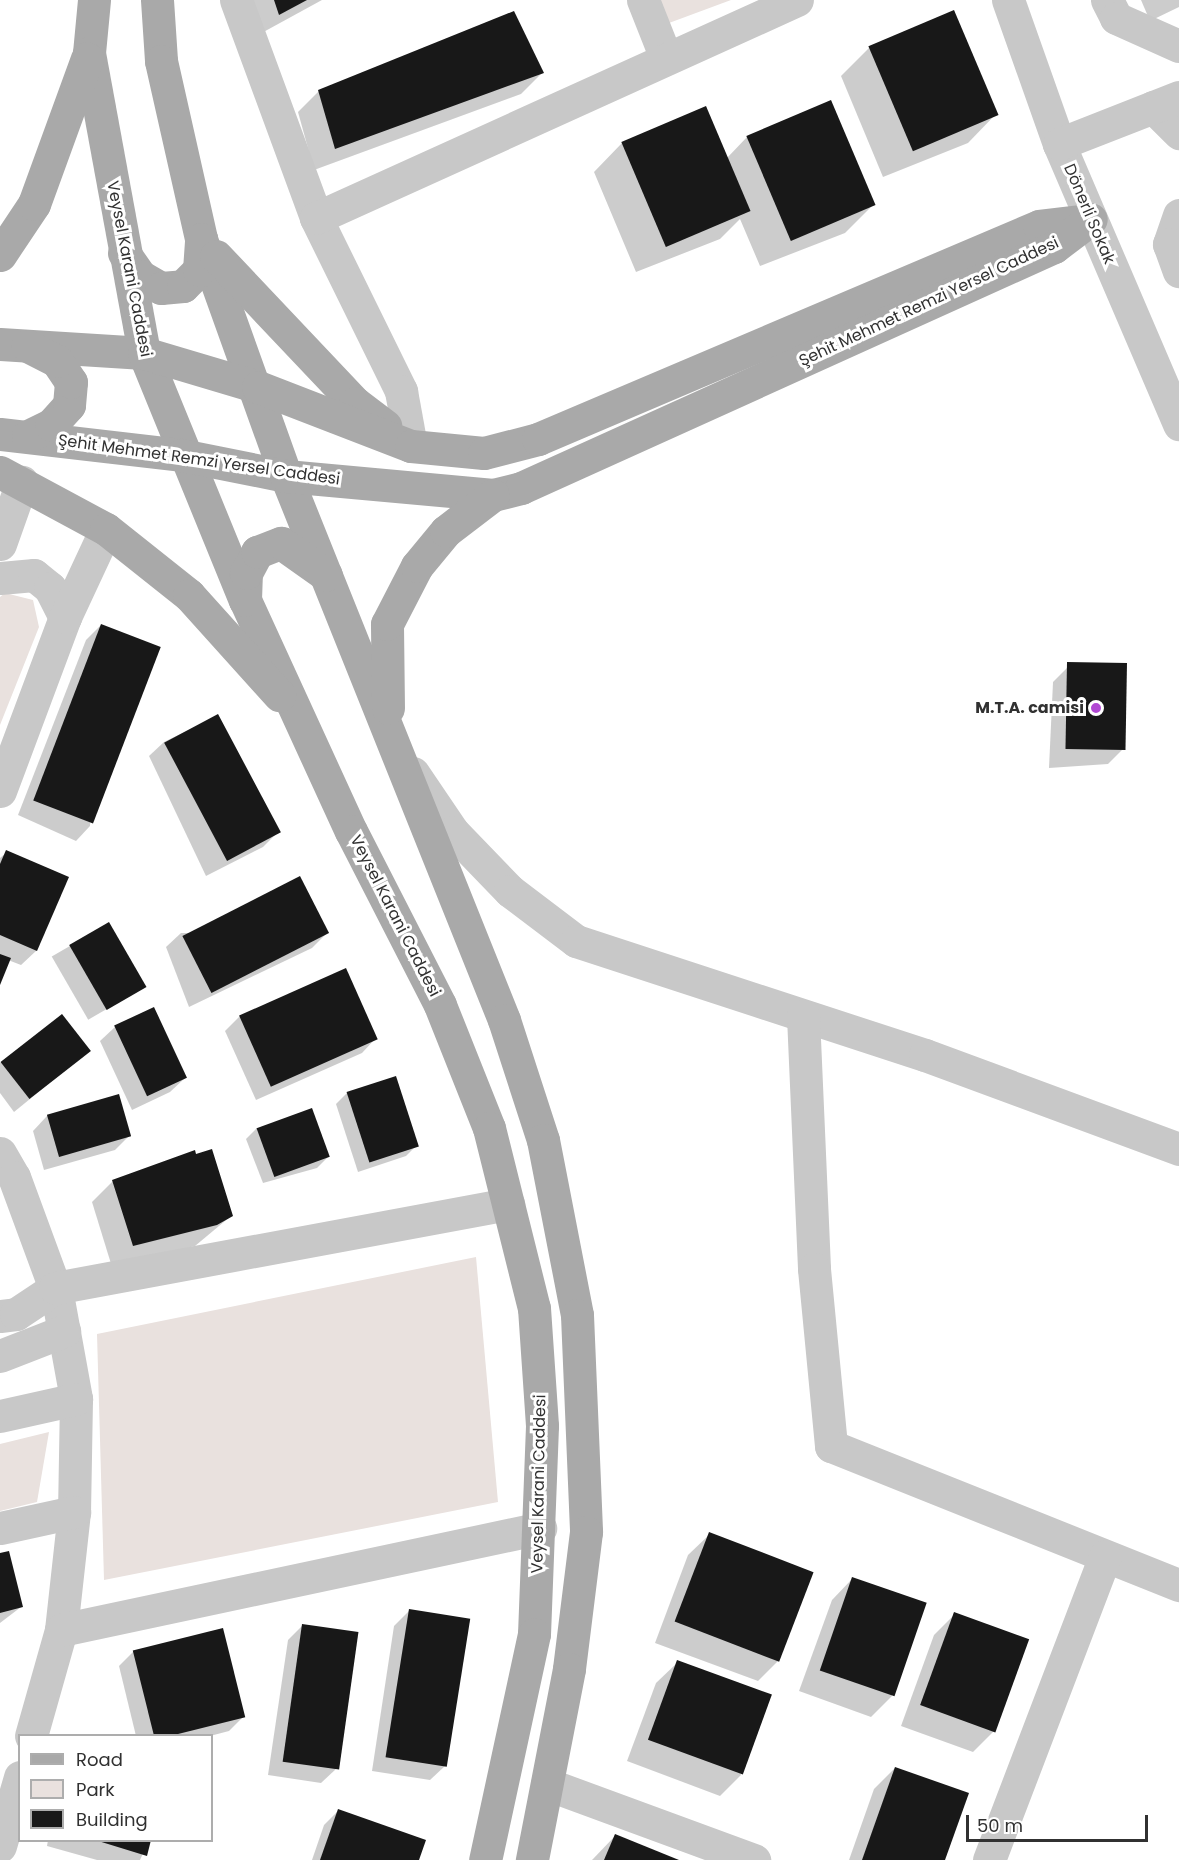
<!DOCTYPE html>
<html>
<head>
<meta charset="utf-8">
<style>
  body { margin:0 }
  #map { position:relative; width:1179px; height:1860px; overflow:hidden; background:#fff; font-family:Poppins,sans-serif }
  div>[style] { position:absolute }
  .green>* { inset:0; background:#e9e1de }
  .shadow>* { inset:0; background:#0003; transform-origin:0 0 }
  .building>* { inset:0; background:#181818; transform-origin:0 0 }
  .minor>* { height:33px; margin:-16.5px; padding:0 16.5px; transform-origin:16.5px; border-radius:16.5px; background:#c8c8c8 }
  .major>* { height:33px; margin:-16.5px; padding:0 16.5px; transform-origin:16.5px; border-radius:16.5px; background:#a9a9a9 }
  .dots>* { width:16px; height:16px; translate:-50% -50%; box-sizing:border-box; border:3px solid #fff; border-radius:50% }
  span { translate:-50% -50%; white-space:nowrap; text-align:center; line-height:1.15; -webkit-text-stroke:6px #fff; paint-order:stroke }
  .street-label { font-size:16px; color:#313131 }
  .poi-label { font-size:16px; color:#313131; font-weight:700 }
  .right { translate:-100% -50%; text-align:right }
  .legend { position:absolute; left:18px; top:1734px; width:195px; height:108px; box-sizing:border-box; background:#fff; border:2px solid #adadad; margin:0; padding:8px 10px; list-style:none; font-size:18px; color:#313131 }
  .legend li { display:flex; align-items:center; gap:12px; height:30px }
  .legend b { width:30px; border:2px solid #adadad }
  .scale { position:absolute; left:966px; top:1815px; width:182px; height:27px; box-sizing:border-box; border:3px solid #313131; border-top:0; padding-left:8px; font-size:18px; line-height:21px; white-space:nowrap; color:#313131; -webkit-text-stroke:4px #fff; paint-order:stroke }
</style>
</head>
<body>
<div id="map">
  <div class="green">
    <i style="clip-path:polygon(659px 0,731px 0,669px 23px)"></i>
    <i style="clip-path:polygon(5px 593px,33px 600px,39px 627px,0 725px,0 597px)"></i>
    <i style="clip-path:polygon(476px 1257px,498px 1502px,104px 1580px,97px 1334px)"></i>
    <i style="clip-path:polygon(49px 1432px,37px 1502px,0 1511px,0 1444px)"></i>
  </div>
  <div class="shadow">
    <i style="clip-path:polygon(245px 0,322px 0,258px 35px)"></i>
    <i style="clip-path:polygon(1141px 0,1179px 0,1179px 7px,1150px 21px)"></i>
    <i style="clip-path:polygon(869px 48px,996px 114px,968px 143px,883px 177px,841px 76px)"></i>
    <i style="clip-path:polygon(542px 73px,521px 94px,314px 170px,298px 112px,319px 91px)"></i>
    <i style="clip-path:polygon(747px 137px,874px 204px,845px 233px,760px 266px,740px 219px,720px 239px,636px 272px,594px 172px,622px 143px,727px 158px)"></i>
    <i style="clip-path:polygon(101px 625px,90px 826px,76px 841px,18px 815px,86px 640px)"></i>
    <i style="clip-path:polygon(1068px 667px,1123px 749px,1108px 764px,1049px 768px,1053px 682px)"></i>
    <i style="clip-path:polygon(217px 716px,278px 832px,263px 847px,206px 876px,149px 756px,164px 742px)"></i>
    <i style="clip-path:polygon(7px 852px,67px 878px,36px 951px,21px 965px,8px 960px,0 981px,0 858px)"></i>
    <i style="left:108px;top:924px;width:73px;height:65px;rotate:60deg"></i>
    <i style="clip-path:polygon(181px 933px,327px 933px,312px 948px,189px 1007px,166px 947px)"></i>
    <i style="clip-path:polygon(153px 1009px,185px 1078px,170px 1092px,132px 1110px,100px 1041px,115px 1027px)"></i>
    <i style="clip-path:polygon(62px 1016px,89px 1051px,14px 1112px,0 1093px,0 1063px)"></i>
    <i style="clip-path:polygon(240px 1016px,376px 1038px,362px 1053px,256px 1100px,225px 1031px)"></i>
    <i style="clip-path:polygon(347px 1093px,417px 1145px,406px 1156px,358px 1172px,336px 1104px)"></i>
    <i style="clip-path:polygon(118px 1096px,130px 1135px,115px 1150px,44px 1170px,33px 1131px,47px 1116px)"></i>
    <i style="clip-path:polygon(257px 1128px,328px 1157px,317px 1168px,263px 1183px,246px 1139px)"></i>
    <i style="clip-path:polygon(195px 1156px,231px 1216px,195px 1246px,112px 1267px,92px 1202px,113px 1181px)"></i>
    <i style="clip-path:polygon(710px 1534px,779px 1660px,758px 1681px,655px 1643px,688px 1555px)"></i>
    <i style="clip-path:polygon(0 1554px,21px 1607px,0 1623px)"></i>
    <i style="clip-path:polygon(853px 1578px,892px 1696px,871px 1717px,799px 1691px,832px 1600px)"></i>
    <i style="clip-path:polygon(409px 1611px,445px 1766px,430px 1780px,372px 1771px,394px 1626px)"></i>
    <i style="clip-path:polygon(955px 1614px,994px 1731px,973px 1752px,901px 1726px,934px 1635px)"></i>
    <i style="clip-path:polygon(303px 1625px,336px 1769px,321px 1783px,268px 1775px,288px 1640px)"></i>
    <i style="clip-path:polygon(134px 1651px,244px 1716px,229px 1731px,210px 1736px,136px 1736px,119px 1666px)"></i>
    <i style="clip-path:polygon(678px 1662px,741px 1775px,720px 1796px,627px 1761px,656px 1683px)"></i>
    <i style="clip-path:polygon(895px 1768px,944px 1860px,849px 1860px,874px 1789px)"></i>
    <i style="clip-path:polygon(338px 1811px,418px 1860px,312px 1860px,324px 1825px)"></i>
    <i style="clip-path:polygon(615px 1836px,675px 1860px,592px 1860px)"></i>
    <i style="clip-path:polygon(48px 1840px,149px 1840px,140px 1860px,97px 1860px,47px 1846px)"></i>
  </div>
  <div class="building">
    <i style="clip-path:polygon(274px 0,307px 0,279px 15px)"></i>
    <i style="left:954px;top:10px;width:114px;height:93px;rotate:67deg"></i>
    <i style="clip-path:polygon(514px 11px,544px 73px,335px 149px,318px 90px)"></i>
    <i style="left:831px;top:100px;width:114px;height:92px;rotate:67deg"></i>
    <i style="left:706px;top:106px;width:114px;height:92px;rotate:67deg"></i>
    <i style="left:101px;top:624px;width:64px;height:189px;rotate:21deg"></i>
    <i style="left:1127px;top:663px;width:87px;height:60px;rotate:91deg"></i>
    <i style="left:218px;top:714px;width:134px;height:61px;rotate:62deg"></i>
    <i style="clip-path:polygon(6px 850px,69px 877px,37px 951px,0 935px,0 864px)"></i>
    <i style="left:300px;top:876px;width:64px;height:132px;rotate:63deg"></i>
    <i style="left:109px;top:922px;width:75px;height:46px;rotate:60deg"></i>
    <i style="clip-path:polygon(0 954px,11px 958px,0 985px)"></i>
    <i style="left:346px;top:968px;width:78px;height:117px;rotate:66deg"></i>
    <i style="left:154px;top:1007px;width:78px;height:44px;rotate:65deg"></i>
    <i style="left:62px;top:1014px;width:47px;height:78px;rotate:52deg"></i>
    <i style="left:396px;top:1076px;width:74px;height:52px;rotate:72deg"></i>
    <i style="left:119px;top:1094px;width:44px;height:75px;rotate:74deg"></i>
    <i style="left:312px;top:1108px;width:52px;height:59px;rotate:70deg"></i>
    <i style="clip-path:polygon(212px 1149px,233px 1216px,217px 1225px,133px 1246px,112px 1180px,195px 1150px,196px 1154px)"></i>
    <i style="left:709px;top:1532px;width:112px;height:96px;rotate:21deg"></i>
    <i style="clip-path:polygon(9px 1551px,23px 1607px,0 1613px,0 1553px)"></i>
    <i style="left:852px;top:1577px;width:79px;height:99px;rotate:19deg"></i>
    <i style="left:409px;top:1609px;width:62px;height:150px;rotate:9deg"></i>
    <i style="left:954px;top:1612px;width:80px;height:99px;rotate:20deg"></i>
    <i style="left:302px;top:1624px;width:57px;height:139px;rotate:8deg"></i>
    <i style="left:223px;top:1628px;width:92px;height:93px;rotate:76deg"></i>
    <i style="left:677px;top:1660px;width:101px;height:85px;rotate:20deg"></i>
    <i style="clip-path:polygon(895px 1767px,969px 1793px,945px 1860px,862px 1860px)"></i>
    <i style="clip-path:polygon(338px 1809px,426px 1840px,419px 1860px,320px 1860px)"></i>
    <i style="clip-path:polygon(615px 1834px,679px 1860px,604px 1860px)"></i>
    <i style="clip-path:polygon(95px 1840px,151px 1840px,147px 1856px)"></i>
  </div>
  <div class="minor">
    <i style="left:236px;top:0;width:232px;rotate:69.8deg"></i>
    <i style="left:316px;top:218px;width:193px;rotate:63.8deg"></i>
    <i style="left:401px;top:391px;width:56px;rotate:79.7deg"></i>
    <i style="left:643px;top:0;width:62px;rotate:68.4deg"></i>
    <i style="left:1008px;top:0;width:153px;rotate:70.5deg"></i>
    <i style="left:1059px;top:144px;width:305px;rotate:66.8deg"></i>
    <i style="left:1107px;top:0;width:20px;rotate:63deg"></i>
    <i style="left:1116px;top:18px;width:69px;rotate:24deg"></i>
    <i style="left:1153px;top:107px;width:37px;rotate:45deg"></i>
    <i style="left:1059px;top:144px;width:129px;rotate:-21.4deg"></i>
    <i style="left:1179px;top:215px;width:31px;rotate:109deg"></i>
    <i style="left:1169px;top:244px;width:29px;rotate:70deg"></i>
    <i style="left:316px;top:218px;width:528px;rotate:-24.38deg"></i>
    <i style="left:0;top:544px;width:66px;rotate:-70.5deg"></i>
    <i style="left:0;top:578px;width:34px;rotate:-5deg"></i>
    <i style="left:34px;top:575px;width:21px;rotate:39deg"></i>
    <i style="left:50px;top:588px;width:33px;rotate:63deg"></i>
    <i style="left:413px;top:773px;width:71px;rotate:55.9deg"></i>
    <i style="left:453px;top:832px;width:82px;rotate:46deg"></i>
    <i style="left:510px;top:891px;width:83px;rotate:37.1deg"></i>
    <i style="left:576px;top:941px;width:367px;rotate:18.1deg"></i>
    <i style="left:925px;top:1055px;width:271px;rotate:20.3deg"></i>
    <i style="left:0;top:791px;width:186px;rotate:-69.5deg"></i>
    <i style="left:65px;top:617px;width:97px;rotate:-65deg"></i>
    <i style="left:803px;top:1016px;width:253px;rotate:87.5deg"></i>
    <i style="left:814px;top:1269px;width:178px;rotate:84.5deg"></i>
    <i style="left:831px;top:1446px;width:375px;rotate:21.8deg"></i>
    <i style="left:0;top:1153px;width:28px;rotate:60deg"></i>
    <i style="left:14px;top:1177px;width:125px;rotate:69.8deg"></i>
    <i style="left:57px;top:1294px;width:107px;rotate:79.7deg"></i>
    <i style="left:76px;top:1399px;width:113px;rotate:91deg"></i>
    <i style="left:74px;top:1512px;width:119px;rotate:96.3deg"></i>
    <i style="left:61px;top:1630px;width:110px;rotate:105.8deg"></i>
    <i style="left:0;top:1316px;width:16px;rotate:-7deg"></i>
    <i style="left:16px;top:1314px;width:47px;rotate:-33.7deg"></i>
    <i style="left:55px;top:1288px;width:461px;rotate:-10.5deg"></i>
    <i style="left:0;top:1356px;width:69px;rotate:-21.3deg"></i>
    <i style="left:0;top:1416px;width:78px;rotate:-12.6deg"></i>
    <i style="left:0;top:1528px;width:76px;rotate:-12.2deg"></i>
    <i style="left:61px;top:1630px;width:490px;rotate:-12deg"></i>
    <i style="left:547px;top:1784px;width:221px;rotate:20.2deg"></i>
    <i style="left:0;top:1846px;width:72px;rotate:-73.8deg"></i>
    <i style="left:989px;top:1860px;width:325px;rotate:-69.1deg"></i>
  </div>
  <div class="major">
    <i style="left:94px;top:0;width:53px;rotate:95.4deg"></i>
    <i style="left:89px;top:53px;width:305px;rotate:79.6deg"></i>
    <i style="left:144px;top:353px;width:267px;rotate:67.8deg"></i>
    <i style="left:245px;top:600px;width:254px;rotate:65.4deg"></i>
    <i style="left:351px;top:831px;width:195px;rotate:62.9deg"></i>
    <i style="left:440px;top:1005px;width:132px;rotate:68.3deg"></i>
    <i style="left:489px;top:1128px;width:186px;rotate:76deg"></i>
    <i style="left:534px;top:1308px;width:118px;rotate:86.1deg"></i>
    <i style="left:542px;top:1426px;width:208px;rotate:92.2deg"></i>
    <i style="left:534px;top:1634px;width:231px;rotate:102.2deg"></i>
    <i style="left:157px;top:0;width:61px;rotate:86.2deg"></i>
    <i style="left:161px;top:61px;width:182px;rotate:77.3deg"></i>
    <i style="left:201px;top:239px;width:252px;rotate:70.3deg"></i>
    <i style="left:286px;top:476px;width:586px;rotate:68.16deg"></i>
    <i style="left:504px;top:1020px;width:126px;rotate:72deg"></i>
    <i style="left:543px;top:1140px;width:178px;rotate:79deg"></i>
    <i style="left:577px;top:1315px;width:217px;rotate:87.6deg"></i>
    <i style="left:586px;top:1532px;width:138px;rotate:97.1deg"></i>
    <i style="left:569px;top:1669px;width:195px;rotate:101deg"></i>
    <i style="left:124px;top:253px;width:28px;rotate:55deg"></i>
    <i style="left:140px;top:276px;width:24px;rotate:30deg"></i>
    <i style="left:161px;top:288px;width:22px;rotate:-5deg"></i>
    <i style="left:183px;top:286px;width:23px;rotate:-45deg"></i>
    <i style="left:199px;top:270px;width:31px;rotate:-86deg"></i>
    <i style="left:0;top:255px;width:61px;rotate:-56.3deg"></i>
    <i style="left:34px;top:204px;width:155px;rotate:-70deg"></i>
    <i style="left:216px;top:256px;width:202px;rotate:46.6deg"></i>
    <i style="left:355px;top:403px;width:38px;rotate:37deg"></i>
    <i style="left:0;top:344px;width:144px;rotate:3.6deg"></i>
    <i style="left:144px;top:353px;width:119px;rotate:16.6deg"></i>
    <i style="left:258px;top:387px;width:164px;rotate:21.1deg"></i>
    <i style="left:411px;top:446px;width:73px;rotate:5.5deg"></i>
    <i style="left:484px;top:453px;width:56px;rotate:-14.5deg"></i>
    <i style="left:538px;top:439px;width:544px;rotate:-23.03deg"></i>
    <i style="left:1039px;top:226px;width:49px;rotate:-7deg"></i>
    <i style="left:0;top:434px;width:182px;rotate:6.6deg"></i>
    <i style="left:181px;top:455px;width:107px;rotate:11.3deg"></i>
    <i style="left:286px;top:476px;width:208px;rotate:5.2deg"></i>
    <i style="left:493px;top:495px;width:29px;rotate:-14deg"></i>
    <i style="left:521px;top:488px;width:585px;rotate:-24.33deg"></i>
    <i style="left:1054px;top:247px;width:46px;rotate:-37.1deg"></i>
    <i style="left:28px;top:436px;width:25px;rotate:-26deg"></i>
    <i style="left:51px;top:425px;width:27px;rotate:-48deg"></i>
    <i style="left:69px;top:405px;width:23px;rotate:-85deg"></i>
    <i style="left:71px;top:382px;width:25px;rotate:-124deg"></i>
    <i style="left:57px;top:361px;width:33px;rotate:-153deg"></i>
    <i style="left:0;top:472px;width:120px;rotate:28.3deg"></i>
    <i style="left:106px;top:529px;width:106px;rotate:38.5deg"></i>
    <i style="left:189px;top:595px;width:135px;rotate:48deg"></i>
    <i style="left:245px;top:600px;width:27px;rotate:-88deg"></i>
    <i style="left:246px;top:573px;width:24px;rotate:-62deg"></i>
    <i style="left:257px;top:552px;width:26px;rotate:-21deg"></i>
    <i style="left:281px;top:543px;width:55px;rotate:35.4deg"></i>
    <i style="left:388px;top:708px;width:84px;rotate:-90.7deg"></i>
    <i style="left:387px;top:624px;width:65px;rotate:-62.7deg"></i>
    <i style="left:417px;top:566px;width:45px;rotate:-50.4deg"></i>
    <i style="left:446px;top:531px;width:59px;rotate:-37.5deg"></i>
  </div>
  <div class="dots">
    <i style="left:1096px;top:708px;background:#b148d3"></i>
  </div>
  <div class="street-label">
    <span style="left:1089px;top:214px;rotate:67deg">Dönerli Sokak</span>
    <span style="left:129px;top:269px;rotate:79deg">Veysel Karani Caddesi</span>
    <span style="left:929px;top:302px;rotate:-25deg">Şehit Mehmet Remzi Yersel Caddesi</span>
    <span style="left:199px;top:460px;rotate:8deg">Şehit Mehmet Remzi Yersel Caddesi</span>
    <span style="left:395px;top:916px;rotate:63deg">Veysel Karani Caddesi</span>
    <span style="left:539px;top:1484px;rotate:-89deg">Veysel Karani Caddesi</span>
  </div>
  <div class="poi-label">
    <span class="right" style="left:1084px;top:708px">M.T.A. camisi</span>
  </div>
  <ul class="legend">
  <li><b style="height:8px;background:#a9a9a9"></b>Road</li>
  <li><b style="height:16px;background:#e9e1de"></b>Park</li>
  <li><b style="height:16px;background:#181818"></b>Building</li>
  </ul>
  <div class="scale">50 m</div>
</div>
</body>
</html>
